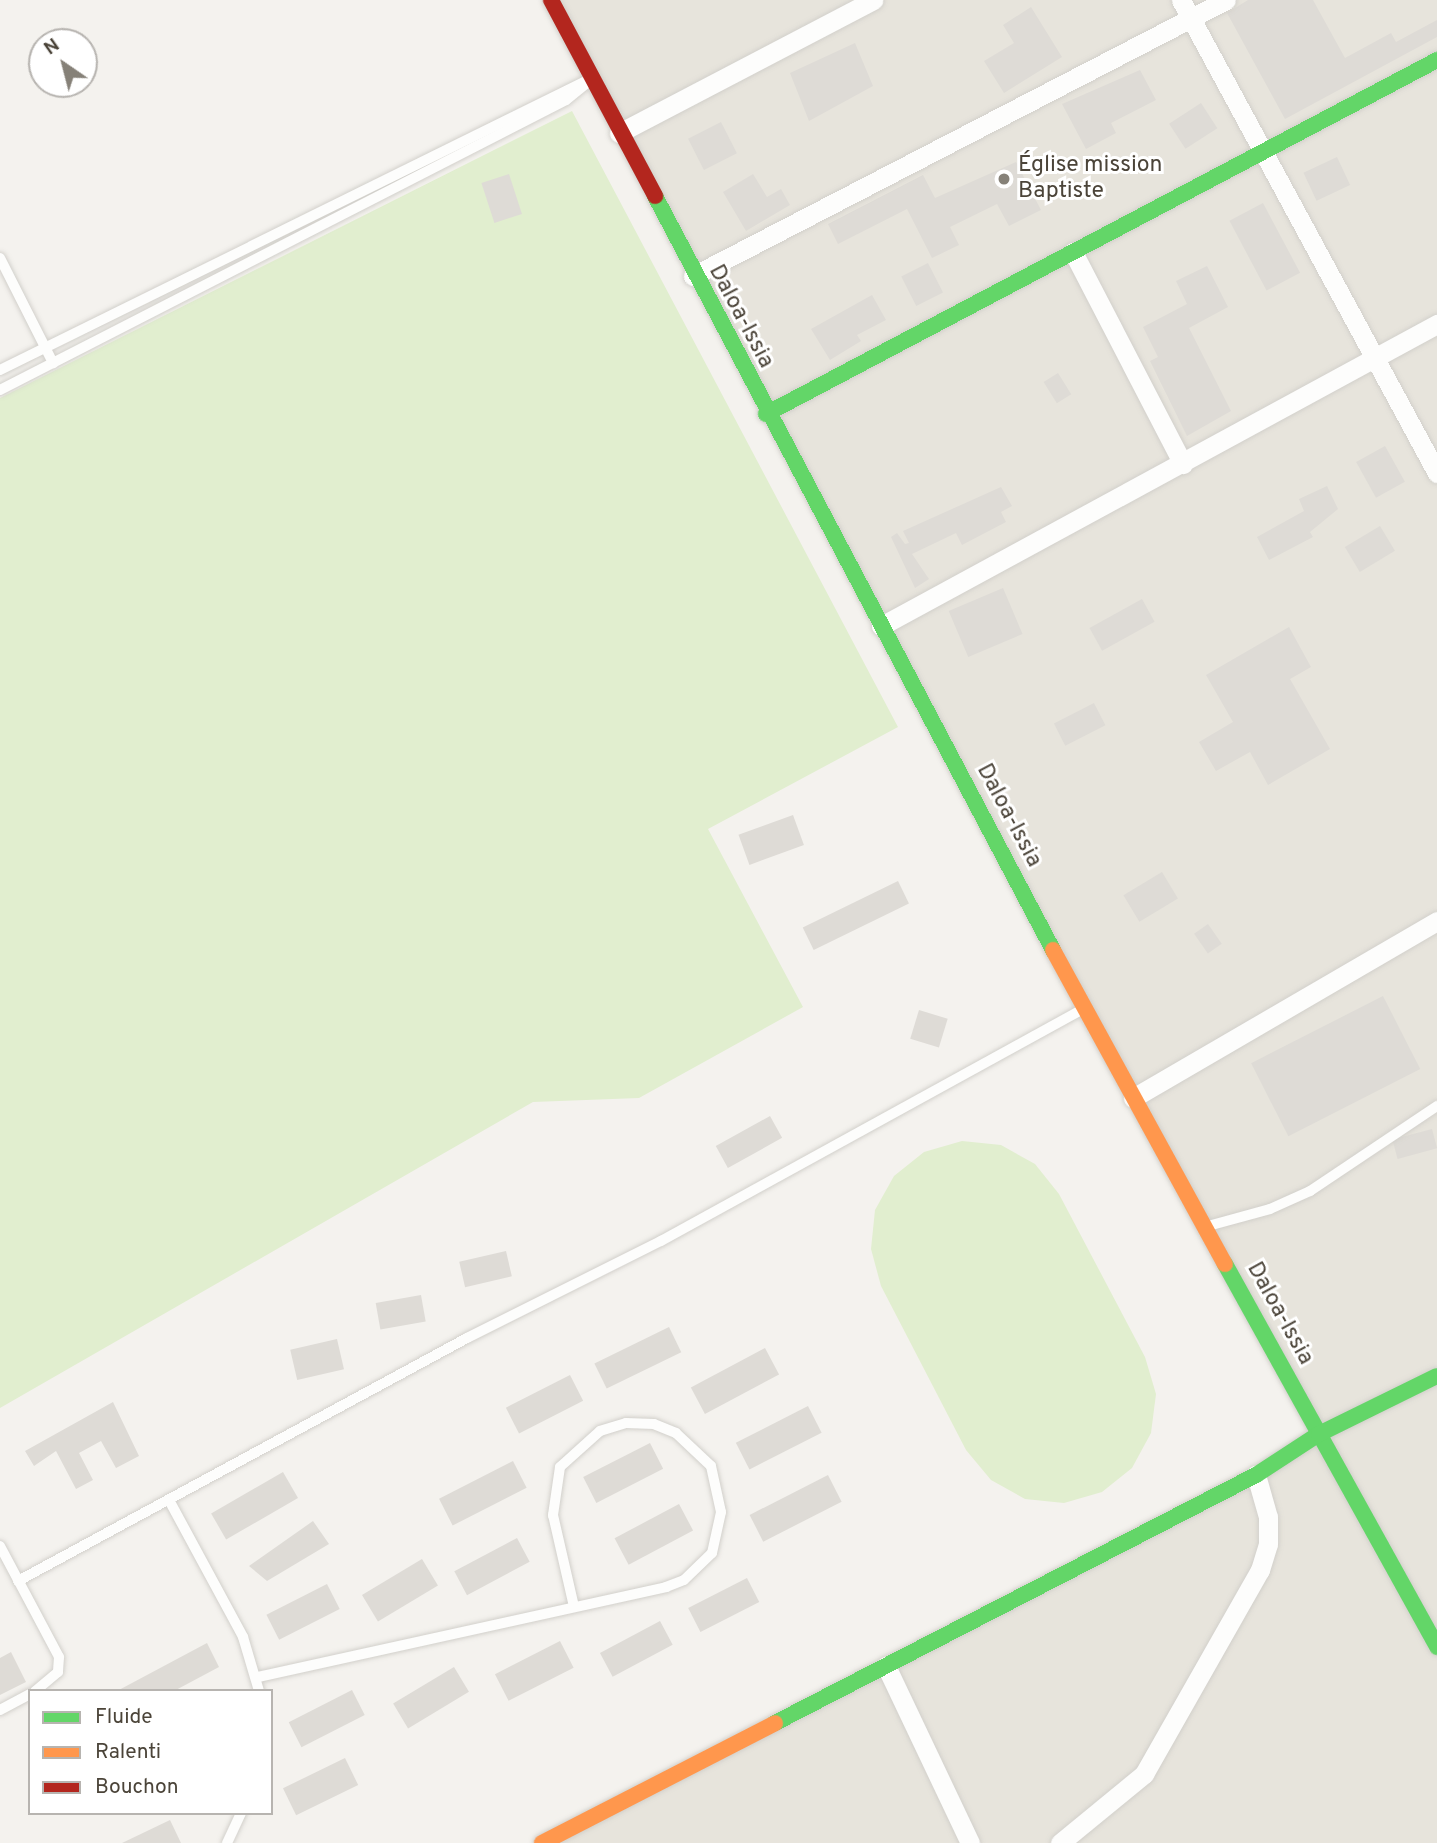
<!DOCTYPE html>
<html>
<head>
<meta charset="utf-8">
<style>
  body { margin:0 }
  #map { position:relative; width:1437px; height:1843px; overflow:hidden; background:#f4f2ee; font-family:Overpass,sans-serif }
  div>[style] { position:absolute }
  .residential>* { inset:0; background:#e7e4dc }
  .green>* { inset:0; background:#e1eecf }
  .building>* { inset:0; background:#dedbd6; transform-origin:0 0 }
  .roads { filter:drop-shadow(0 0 2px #d2d0cb) drop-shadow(0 0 2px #d2d0cb) }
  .lane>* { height:10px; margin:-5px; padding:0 5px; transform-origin:5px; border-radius:5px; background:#fdfdfc }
  .street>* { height:19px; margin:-9.5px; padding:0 9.5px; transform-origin:9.5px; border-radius:9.5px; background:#fdfdfc }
  .fast>* { height:16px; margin:-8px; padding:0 8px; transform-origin:8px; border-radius:8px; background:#63d668 }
  .slow>* { height:16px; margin:-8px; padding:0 8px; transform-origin:8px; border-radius:8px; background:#ff974d }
  .jam>* { height:16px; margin:-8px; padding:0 8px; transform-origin:8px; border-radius:8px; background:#b3261e }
  .dots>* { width:19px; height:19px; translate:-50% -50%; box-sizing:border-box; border:4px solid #fff; border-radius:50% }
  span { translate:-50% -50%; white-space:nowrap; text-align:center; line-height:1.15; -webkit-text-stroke:6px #fff; paint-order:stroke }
  .poi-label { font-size:23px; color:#4b4439 }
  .left { translate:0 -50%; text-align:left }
  .street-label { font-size:23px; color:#4b4439 }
  .legend { position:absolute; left:28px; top:1689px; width:245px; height:126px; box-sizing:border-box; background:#fff; border:2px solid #b7b4b0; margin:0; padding:9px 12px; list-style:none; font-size:21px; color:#4b4439 }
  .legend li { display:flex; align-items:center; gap:14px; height:35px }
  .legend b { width:35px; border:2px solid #b7b4b0 }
  .north { position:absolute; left:28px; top:28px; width:70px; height:70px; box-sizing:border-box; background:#fff; border:2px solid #b7b4b0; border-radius:50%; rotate:325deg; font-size:19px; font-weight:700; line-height:28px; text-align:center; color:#4b4439 }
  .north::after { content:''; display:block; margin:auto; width:24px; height:32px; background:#868178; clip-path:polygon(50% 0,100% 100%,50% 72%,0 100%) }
</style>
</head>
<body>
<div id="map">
  <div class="residential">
    <i style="clip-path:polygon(551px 0,1437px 0,1437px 1843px,540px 1843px,1319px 1434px)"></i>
  </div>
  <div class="green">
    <i style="clip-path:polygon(572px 111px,898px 727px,708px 829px,803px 1007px,639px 1098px,533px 1102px,0 1408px,0 398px)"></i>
    <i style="clip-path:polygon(962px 1141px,1001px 1145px,1035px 1164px,1059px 1194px,1145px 1357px,1156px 1394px,1151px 1433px,1132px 1468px,1102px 1492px,1064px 1503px,1025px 1499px,991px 1480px,966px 1450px,881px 1286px,871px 1249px,875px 1210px,894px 1176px,924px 1152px)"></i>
  </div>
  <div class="building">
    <i style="clip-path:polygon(1248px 0,1313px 0,1345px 58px,1391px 33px,1396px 42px,1437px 20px,1437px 37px,1285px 119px,1227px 13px)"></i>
    <i style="clip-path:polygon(1031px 7px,1062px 57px,1004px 93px,984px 61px,1014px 43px,1003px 25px)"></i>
    <i style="clip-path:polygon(855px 43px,873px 86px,809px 121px,790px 73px)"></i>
    <i style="clip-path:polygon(1140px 70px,1156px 100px,1111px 123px,1116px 133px,1086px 149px,1062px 104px)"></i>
    <i style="left:1201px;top:103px;width:30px;height:38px;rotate:57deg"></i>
    <i style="left:721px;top:122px;width:35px;height:37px;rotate:63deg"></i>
    <i style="left:1337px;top:157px;width:31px;height:37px;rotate:65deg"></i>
    <i style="clip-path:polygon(1016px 162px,1041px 210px,1009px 226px,997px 204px,950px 227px,959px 245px,932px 258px,907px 209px,838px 244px,828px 224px,923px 175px,935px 198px)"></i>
    <i style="left:509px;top:174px;width:42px;height:29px;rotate:72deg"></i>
    <i style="clip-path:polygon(753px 174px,767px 197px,781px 189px,790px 205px,746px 231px,723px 192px)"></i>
    <i style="left:1263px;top:203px;width:79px;height:38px;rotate:62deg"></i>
    <i style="left:928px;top:263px;width:33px;height:30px;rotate:63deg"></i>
    <i style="clip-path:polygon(1207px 266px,1228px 307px,1189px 328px,1231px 411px,1187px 436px,1150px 361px,1158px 357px,1143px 327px,1187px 304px,1176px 281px)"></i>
    <i style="clip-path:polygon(872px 295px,886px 320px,857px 335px,861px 341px,830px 360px,811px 329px)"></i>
    <i style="left:1058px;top:373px;width:25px;height:17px;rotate:58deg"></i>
    <i style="left:1385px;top:446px;width:41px;height:33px;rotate:61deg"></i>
    <i style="clip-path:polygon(1327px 486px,1338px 509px,1310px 532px,1313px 537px,1269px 560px,1257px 537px,1304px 511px,1299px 499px)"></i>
    <i style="clip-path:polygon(1001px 487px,1012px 506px,1001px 512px,1006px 522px,962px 545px,956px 533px,912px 554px,929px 579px,915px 588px,891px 537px,897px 533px,905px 544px,909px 543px,903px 531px)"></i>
    <i style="left:1380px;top:526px;width:29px;height:41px;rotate:59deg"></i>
    <i style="left:1003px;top:588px;width:50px;height:59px;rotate:67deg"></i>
    <i style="left:1142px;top:599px;width:26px;height:60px;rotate:61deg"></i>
    <i style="clip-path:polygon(1289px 627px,1311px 667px,1290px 679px,1330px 749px,1268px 785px,1250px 752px,1216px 771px,1199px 742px,1233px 722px,1206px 675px)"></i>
    <i style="left:1094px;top:703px;width:25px;height:45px;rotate:63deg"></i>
    <i style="left:793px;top:815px;width:32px;height:58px;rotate:70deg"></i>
    <i style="left:1162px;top:872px;width:31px;height:45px;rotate:59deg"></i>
    <i style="left:898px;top:881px;width:25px;height:106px;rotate:64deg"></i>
    <i style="left:1208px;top:924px;width:24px;height:17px;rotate:55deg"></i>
    <i style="left:1383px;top:996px;width:82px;height:148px;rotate:63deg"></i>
    <i style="left:919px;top:1010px;width:30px;height:30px;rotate:17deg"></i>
    <i style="left:770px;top:1116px;width:25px;height:62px;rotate:61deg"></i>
    <i style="left:1432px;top:1129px;width:20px;height:41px;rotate:75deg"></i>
    <i style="left:506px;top:1251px;width:26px;height:48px;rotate:77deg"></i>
    <i style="left:421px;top:1295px;width:27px;height:46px;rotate:80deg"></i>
    <i style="left:669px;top:1327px;width:28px;height:83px;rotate:64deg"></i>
    <i style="left:337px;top:1339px;width:31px;height:48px;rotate:77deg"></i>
    <i style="left:765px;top:1348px;width:30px;height:84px;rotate:62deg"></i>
    <i style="left:570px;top:1375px;width:29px;height:72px;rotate:63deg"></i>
    <i style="clip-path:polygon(113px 1402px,139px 1456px,116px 1468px,101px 1441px,79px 1453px,93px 1480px,76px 1489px,56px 1451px,34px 1466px,25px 1451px)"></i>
    <i style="left:808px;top:1406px;width:30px;height:81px;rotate:63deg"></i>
    <i style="left:650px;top:1443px;width:29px;height:75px;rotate:63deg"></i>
    <i style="left:513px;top:1461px;width:30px;height:83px;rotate:63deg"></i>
    <i style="left:283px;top:1472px;width:30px;height:83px;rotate:60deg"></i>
    <i style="left:828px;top:1475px;width:30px;height:88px;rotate:63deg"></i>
    <i style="left:679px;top:1504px;width:30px;height:73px;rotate:62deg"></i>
    <i style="clip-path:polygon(313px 1521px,329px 1544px,267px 1581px,249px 1566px)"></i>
    <i style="left:517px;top:1538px;width:27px;height:71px;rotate:62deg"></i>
    <i style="left:422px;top:1559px;width:31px;height:70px;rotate:59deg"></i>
    <i style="left:747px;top:1578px;width:27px;height:66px;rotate:63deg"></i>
    <i style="left:327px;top:1584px;width:28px;height:68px;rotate:63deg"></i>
    <i style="left:660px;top:1621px;width:27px;height:68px;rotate:62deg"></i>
    <i style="left:560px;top:1641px;width:30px;height:73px;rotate:63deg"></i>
    <i style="clip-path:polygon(207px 1643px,219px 1667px,174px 1691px,117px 1691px)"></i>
    <i style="clip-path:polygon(11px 1652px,26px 1682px,0 1695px,0 1658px)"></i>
    <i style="left:454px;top:1667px;width:29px;height:71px;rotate:59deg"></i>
    <i style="left:352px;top:1690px;width:28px;height:71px;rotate:63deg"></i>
    <i style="left:345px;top:1758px;width:30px;height:69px;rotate:64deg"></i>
    <i style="clip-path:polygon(170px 1820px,181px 1843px,122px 1843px)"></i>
  </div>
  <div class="roads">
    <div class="lane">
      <i style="left:0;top:258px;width:118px;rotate:63.2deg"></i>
      <i style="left:0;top:370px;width:651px;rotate:-26.25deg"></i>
      <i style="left:0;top:390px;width:636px;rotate:-27.13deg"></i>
      <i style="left:566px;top:100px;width:32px;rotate:-39deg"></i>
      <i style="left:1208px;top:1226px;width:64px;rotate:-15.3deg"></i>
      <i style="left:1270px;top:1209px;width:44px;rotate:-24.2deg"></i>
      <i style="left:1310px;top:1191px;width:153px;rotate:-33.8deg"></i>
      <i style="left:169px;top:1500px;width:156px;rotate:61.6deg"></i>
      <i style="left:243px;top:1637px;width:56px;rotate:73.5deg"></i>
      <i style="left:0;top:1546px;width:126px;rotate:62deg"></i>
      <i style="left:59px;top:1657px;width:15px;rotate:94deg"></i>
      <i style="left:58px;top:1672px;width:30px;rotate:140deg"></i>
      <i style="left:18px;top:1581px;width:511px;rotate:-28.42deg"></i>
      <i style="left:467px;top:1338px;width:217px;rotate:-26.6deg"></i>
      <i style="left:661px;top:1241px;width:480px;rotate:-28.8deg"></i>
      <i style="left:258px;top:1677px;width:418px;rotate:-12.4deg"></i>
      <i style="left:666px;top:1587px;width:19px;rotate:-21deg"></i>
      <i style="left:684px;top:1580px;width:39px;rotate:-44deg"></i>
      <i style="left:712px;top:1553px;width:42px;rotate:-77.6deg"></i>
      <i style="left:721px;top:1512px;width:47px;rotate:-102.3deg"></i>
      <i style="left:711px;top:1466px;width:48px;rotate:-136.7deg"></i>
      <i style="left:676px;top:1433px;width:24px;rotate:-158deg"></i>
      <i style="left:654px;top:1424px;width:28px;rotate:-178deg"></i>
      <i style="left:626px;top:1423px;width:27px;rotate:163deg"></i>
      <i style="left:600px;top:1431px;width:54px;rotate:138deg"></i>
      <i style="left:560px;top:1467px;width:49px;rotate:98.3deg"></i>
      <i style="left:553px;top:1515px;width:94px;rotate:77.1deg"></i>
      <i style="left:0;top:1710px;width:34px;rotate:-28deg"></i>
      <i style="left:227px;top:1843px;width:33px;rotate:-65deg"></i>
    </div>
    <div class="street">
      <i style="left:1181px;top:0;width:538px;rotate:61.58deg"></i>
      <i style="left:619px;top:133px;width:287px;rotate:-27.6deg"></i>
      <i style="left:1073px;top:252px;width:239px;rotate:62.6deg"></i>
      <i style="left:693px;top:276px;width:600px;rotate:-27.38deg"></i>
      <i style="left:881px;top:626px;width:633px;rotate:-28.51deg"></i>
      <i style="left:1133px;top:1098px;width:352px;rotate:-30.2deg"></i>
      <i style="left:886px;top:1666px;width:196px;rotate:64.6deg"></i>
      <i style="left:1060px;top:1843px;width:109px;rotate:-39.4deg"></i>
      <i style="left:1144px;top:1774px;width:235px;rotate:-60.4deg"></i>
      <i style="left:1260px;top:1570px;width:27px;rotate:-73deg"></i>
      <i style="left:1268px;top:1544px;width:27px;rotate:-90deg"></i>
      <i style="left:1268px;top:1517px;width:44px;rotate:-105.9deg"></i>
    </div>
    <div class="fast">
      <i style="left:655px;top:196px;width:853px;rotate:62.17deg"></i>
      <i style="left:766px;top:414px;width:759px;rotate:-27.81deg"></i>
      <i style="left:1225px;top:1264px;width:438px;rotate:61deg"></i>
      <i style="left:775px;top:1723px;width:541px;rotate:-27.28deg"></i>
      <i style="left:1256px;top:1475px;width:75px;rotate:-33.1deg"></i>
      <i style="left:1319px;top:1434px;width:131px;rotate:-26.2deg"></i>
    </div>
    <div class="slow">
      <i style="left:1053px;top:950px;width:358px;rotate:61.3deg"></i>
      <i style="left:542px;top:1843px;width:262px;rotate:-27.2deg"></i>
    </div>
    <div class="jam">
      <i style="left:551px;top:0;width:222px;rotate:62deg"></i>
    </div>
  </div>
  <div class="dots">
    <i style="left:1004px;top:179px;background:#868178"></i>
  </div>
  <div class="poi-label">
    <span class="left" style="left:1018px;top:179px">Église mission<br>Baptiste</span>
  </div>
  <div class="street-label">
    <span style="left:740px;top:317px;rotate:62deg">Daloa-Issia</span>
    <span style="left:1008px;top:816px;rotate:62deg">Daloa-Issia</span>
    <span style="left:1279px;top:1314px;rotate:61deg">Daloa-Issia</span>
  </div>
  <ul class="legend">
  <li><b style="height:9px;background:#63d668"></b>Fluide</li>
  <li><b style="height:9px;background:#ff974d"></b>Ralenti</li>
  <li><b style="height:9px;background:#b3261e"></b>Bouchon</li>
  </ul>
  <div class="north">N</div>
</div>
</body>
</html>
